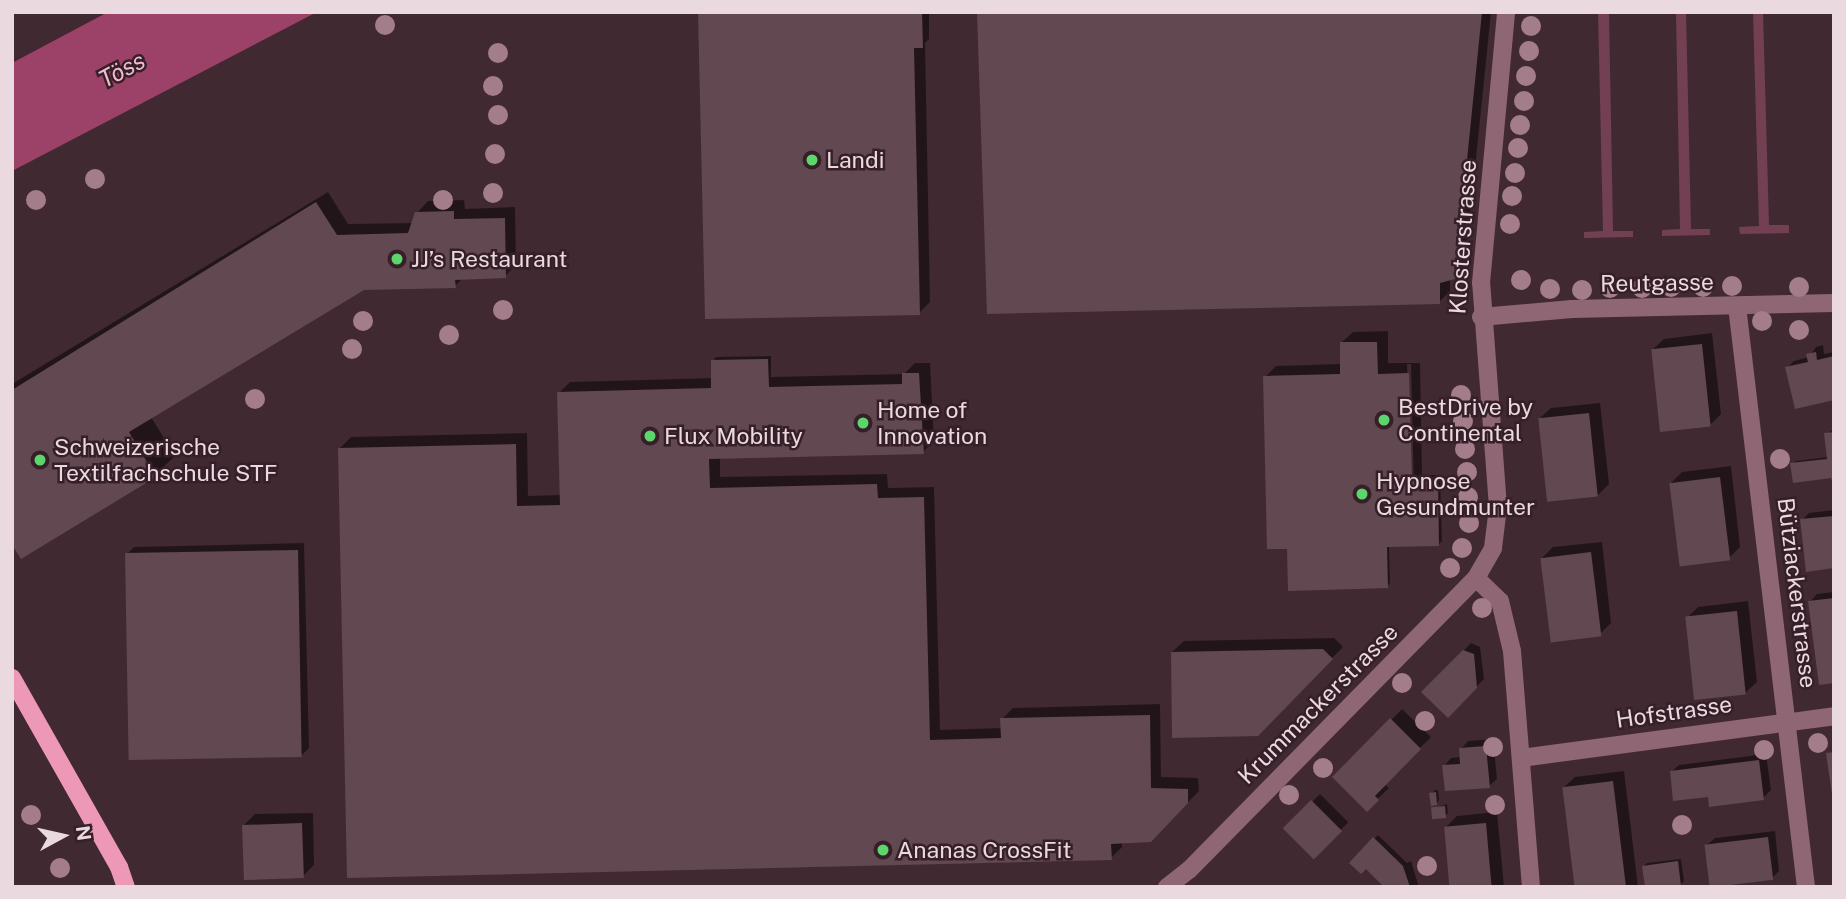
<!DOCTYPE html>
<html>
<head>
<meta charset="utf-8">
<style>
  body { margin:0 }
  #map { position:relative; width:1846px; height:899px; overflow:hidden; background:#412932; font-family:"Public Sans",sans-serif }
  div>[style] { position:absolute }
  .green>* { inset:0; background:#734053 }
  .water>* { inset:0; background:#9c4268 }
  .shadow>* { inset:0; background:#0007; transform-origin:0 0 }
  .building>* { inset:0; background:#624851; transform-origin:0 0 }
  .minor>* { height:18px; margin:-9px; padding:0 9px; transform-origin:9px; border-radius:9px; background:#8f6674 }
  .major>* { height:18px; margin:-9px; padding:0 9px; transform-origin:9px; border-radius:9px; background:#ed98b7 }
  .trees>* { width:20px; height:20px; margin:-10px; border-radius:50%; background:#a47d8b }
  .dots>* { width:19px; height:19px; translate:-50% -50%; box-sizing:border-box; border:4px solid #361f28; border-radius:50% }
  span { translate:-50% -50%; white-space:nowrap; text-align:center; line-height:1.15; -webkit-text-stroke:5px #361f28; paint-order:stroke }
  .poi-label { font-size:23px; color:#eadadf }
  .left { translate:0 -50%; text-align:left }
  .street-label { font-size:23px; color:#eadadf }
  .water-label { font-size:24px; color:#f0bdcf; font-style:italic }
  .frame { position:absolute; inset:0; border:14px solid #eadadf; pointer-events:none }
  .north { position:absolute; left:28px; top:801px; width:70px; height:70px; -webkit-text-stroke:5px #361f28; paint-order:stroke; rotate:82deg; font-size:19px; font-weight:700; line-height:28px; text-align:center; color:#eadadf }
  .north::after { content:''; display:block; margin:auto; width:24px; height:32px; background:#eadadf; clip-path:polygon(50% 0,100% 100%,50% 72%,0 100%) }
</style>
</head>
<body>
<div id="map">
  <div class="green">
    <i style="clip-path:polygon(1598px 12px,1609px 12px,1613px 231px,1633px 231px,1633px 237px,1584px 238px,1584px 232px,1603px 231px)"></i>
    <i style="clip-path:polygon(1676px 12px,1686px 12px,1691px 229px,1710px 229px,1710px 235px,1662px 236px,1662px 230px,1680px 229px)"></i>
    <i style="clip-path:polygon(1753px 12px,1763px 12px,1769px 225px,1789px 225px,1789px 233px,1740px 234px,1739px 227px,1759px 226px)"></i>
  </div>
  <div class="water">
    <i style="clip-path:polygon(108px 12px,317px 12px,12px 171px,12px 63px)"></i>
  </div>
  <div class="shadow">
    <i style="clip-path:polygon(700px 12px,929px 12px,929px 39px,925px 43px,930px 302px,919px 313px)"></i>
    <i style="clip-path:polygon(979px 12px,1491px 12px,1465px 266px,1450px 279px,1450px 291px,1439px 302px)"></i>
    <i style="clip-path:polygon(328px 192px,348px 224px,413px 223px,417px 213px,428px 201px,464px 200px,465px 209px,515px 207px,516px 265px,505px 276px,463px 278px,455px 286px,363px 288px,151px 417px,175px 456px,155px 475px,21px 557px,12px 542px,12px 384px)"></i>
    <i style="clip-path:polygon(evenodd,1388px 331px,1388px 363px,1420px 363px,1422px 475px,1440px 475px,1442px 541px,1439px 544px,1389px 545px,1390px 583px,1387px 587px,1289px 550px,1265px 377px,1276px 366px,1342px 364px,1341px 343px,1353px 332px,1388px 331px,1407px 364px,1411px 364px,1415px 536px,1411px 536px,1407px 364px)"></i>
    <i style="clip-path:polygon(1712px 333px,1721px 414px,1710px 425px,1652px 350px,1664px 339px)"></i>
    <i style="clip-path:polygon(1823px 345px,1824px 354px,1834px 352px,1834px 398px,1787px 368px,1794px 361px,1809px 357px,1816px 347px)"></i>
    <i style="clip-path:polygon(771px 356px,771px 377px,904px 374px,915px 363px,930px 363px,934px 441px,923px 452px,720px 457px,720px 477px,887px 474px,888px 488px,934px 487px,940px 730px,1002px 728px,1002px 719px,1013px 708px,1160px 704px,1161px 777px,1198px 778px,1199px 791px,1150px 841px,1122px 842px,1122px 847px,1111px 858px,340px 448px,351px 437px,527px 433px,528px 496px,561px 495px,559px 393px,570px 382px,713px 378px,713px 361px,716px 357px)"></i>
    <i style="clip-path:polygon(1600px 403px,1609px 484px,1598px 495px,1539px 419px,1551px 408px)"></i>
    <i style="clip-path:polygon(1834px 430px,1834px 486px,1832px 476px,1792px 464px,1796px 461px,1829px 457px,1826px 434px)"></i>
    <i style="clip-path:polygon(1731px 466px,1740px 547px,1729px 558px,1671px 483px,1682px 472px)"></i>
    <i style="clip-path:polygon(1834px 510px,1834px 567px,1802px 520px,1809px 513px)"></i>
    <i style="clip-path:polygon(1602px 542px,1611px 623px,1600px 634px,1542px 558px,1553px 547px)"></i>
    <i style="clip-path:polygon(304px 543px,309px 748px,302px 755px,127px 554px,134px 547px)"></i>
    <i style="clip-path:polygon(1834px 592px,1834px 681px,1810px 602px,1817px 594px)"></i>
    <i style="clip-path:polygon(1748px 601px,1757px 682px,1745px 693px,1687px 618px,1698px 607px)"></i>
    <i style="clip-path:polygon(1334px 638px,1343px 647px,1257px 734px,1172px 652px,1184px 641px)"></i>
    <i style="clip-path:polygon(1471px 643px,1480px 647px,1484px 679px,1448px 715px,1424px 692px)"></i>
    <i style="clip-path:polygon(1402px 709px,1431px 737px,1384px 784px,1389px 788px,1367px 809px,1335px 777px)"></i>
    <i style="clip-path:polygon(1493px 739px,1497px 779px,1489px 786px,1444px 766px,1451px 758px,1462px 757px,1461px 749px,1468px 741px)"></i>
    <i style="clip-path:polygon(1766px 754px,1771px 790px,1763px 798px,1710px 795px,1671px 772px,1679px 765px)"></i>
    <i style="clip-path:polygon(1624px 771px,1638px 887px,1576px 887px,1563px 788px,1575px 777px)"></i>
    <i style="clip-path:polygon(1435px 790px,1438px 790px,1439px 800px,1436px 804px,1431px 794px)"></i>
    <i style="left:1320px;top:794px;width:40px;height:49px;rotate:45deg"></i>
    <i style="clip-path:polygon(1447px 804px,1448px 813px,1445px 816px,1432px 809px)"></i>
    <i style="clip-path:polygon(1497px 812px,1504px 887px,1451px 887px,1446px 827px,1457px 816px)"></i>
    <i style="clip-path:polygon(313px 813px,314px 865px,303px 876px,243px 826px,255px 814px)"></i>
    <i style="clip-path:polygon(1775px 831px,1779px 871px,1772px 878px,1707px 845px,1715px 838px)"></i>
    <i style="clip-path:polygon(1378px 835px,1407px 863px,1411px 861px,1419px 887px,1386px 887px,1366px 866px,1351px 863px)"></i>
    <i style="clip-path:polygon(1681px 859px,1684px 881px,1681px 884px,1646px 887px,1644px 866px,1647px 863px)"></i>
  </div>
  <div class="building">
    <i style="clip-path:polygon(698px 12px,922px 12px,923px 48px,914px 48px,920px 315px,705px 319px)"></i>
    <i style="clip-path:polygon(977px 12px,1482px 12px,1455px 279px,1440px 283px,1440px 304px,987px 314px)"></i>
    <i style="clip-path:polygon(316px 202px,337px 235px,408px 233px,415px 212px,454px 211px,454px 219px,505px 218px,506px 278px,455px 280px,456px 288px,364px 290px,129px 432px,156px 477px,21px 559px,12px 545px,12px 390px)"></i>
    <i style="clip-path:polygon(1340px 342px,1377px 342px,1378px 374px,1409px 373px,1412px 478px,1438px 477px,1439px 546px,1387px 547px,1388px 588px,1288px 591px,1287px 549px,1267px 549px,1263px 376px,1340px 374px)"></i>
    <i style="left:1702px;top:344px;width:83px;height:51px;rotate:84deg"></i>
    <i style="clip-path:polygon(1816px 352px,1817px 360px,1834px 356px,1834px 400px,1795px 409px,1785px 367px,1808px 362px,1806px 354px)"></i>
    <i style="clip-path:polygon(768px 359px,769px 387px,902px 384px,902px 373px,919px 373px,924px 454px,709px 459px,710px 488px,877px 484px,878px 498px,924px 497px,930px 740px,1001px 738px,1000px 718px,1150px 715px,1151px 788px,1188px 789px,1188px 803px,1151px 842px,1111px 844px,1112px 860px,347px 878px,338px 448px,516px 444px,517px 506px,560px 505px,557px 392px,711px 388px,711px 360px)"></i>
    <i style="left:1589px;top:413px;width:84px;height:51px;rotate:84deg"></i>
    <i style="clip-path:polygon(1834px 432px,1834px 487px,1831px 478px,1793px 483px,1790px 463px,1827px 459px,1824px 433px)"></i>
    <i style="left:1720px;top:477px;width:84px;height:51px;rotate:83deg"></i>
    <i style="clip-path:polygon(1834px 516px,1834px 568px,1806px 572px,1800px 519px)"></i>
    <i style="left:298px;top:550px;width:207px;height:173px;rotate:89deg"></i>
    <i style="left:1591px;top:552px;width:85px;height:51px;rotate:83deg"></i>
    <i style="clip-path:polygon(1834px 598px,1834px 683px,1819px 685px,1808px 601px)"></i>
    <i style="left:1737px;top:611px;width:84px;height:52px;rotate:84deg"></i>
    <i style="clip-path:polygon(1323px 649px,1333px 659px,1258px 736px,1172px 738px,1171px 652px)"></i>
    <i style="clip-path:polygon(1463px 650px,1474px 654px,1477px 688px,1448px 718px,1421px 692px)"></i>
    <i style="clip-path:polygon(1390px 718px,1421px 749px,1375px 796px,1379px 800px,1367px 812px,1332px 777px)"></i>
    <i style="clip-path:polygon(1486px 746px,1490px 788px,1445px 791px,1442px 765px,1460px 764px,1459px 748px)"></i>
    <i style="clip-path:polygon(1834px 752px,1834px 794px,1832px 794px,1826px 753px)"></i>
    <i style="clip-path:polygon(1759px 760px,1764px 800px,1709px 807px,1708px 797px,1673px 801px,1670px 771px)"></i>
    <i style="left:1613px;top:781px;width:107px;height:51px;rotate:83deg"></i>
    <i style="clip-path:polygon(1436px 792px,1437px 805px,1431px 806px,1429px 793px)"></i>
    <i style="left:1311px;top:800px;width:44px;height:40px;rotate:45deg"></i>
    <i style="left:1445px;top:806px;width:12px;height:14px;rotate:85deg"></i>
    <i style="left:302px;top:823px;width:55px;height:60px;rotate:88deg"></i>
    <i style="left:1486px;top:823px;width:64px;height:42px;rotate:85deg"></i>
    <i style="clip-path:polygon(1373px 837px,1403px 866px,1410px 887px,1384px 887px,1366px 869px,1361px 874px,1349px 863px)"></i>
    <i style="left:1768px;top:837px;width:43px;height:64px;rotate:83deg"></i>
    <i style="clip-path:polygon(1678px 861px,1681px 886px,1645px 887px,1642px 866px)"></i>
  </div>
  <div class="minor">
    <i style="left:1737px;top:306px;width:585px;rotate:83.23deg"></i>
    <i style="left:1481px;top:317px;width:91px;rotate:-5deg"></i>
    <i style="left:1572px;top:309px;width:262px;rotate:-1.3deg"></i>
    <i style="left:1476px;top:578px;width:33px;rotate:44deg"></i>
    <i style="left:1500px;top:601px;width:51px;rotate:76.5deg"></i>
    <i style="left:1512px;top:651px;width:237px;rotate:85.4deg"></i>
    <i style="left:1521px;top:758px;width:316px;rotate:-7.6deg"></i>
    <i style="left:1167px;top:887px;width:28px;rotate:-38deg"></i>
    <i style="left:1189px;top:870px;width:409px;rotate:-45.5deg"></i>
    <i style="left:1476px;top:578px;width:34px;rotate:-60deg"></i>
    <i style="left:1493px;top:548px;width:41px;rotate:-83deg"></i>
    <i style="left:1498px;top:507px;width:225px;rotate:-94.3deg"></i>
    <i style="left:1481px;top:283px;width:272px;rotate:-84.7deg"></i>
  </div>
  <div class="major">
    <i style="left:12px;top:678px;width:217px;rotate:60.5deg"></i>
    <i style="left:119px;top:867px;width:21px;rotate:71deg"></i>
  </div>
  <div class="trees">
    <i style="left:385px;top:25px"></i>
    <i style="left:1531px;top:26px"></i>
    <i style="left:1529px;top:51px"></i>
    <i style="left:498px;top:53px"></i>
    <i style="left:1526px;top:76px"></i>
    <i style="left:493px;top:86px"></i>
    <i style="left:1524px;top:101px"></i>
    <i style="left:498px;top:115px"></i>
    <i style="left:1520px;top:125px"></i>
    <i style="left:1518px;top:148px"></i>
    <i style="left:495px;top:154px"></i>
    <i style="left:1515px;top:173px"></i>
    <i style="left:95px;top:179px"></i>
    <i style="left:493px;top:193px"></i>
    <i style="left:1512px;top:196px"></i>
    <i style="left:36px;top:200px"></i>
    <i style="left:443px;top:200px"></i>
    <i style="left:1510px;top:224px"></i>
    <i style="left:1521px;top:280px"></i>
    <i style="left:1732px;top:286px"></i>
    <i style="left:1671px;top:287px"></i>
    <i style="left:1703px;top:287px"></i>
    <i style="left:1799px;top:287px"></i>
    <i style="left:1610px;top:288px"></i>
    <i style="left:1642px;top:288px"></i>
    <i style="left:1550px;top:289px"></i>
    <i style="left:1582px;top:290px"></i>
    <i style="left:503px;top:310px"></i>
    <i style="left:363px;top:321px"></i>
    <i style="left:1762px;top:321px"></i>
    <i style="left:1799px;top:330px"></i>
    <i style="left:449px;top:335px"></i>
    <i style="left:352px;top:349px"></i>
    <i style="left:1461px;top:395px"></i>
    <i style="left:255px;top:399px"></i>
    <i style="left:1463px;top:421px"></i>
    <i style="left:1465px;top:449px"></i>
    <i style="left:1780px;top:459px"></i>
    <i style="left:1467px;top:472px"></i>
    <i style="left:1468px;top:497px"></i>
    <i style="left:1469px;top:523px"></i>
    <i style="left:1462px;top:548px"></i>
    <i style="left:1450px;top:568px"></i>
    <i style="left:1482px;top:608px"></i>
    <i style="left:1402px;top:683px"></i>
    <i style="left:1425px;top:721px"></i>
    <i style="left:1818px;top:743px"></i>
    <i style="left:1493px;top:747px"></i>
    <i style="left:1764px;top:750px"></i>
    <i style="left:1323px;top:768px"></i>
    <i style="left:1289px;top:795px"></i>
    <i style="left:1495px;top:805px"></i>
    <i style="left:31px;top:815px"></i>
    <i style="left:1682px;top:825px"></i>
    <i style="left:1427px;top:866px"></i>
    <i style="left:60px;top:868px"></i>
  </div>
  <div class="dots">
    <i style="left:812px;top:160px;background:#5cd56d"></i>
    <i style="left:397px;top:259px;background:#5cd56d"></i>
    <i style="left:1384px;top:420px;background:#5cd56d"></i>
    <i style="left:863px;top:423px;background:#5cd56d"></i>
    <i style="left:650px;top:436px;background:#5cd56d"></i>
    <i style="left:40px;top:460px;background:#5cd56d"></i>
    <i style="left:1362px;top:494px;background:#5cd56d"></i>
    <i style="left:883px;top:850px;background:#5cd56d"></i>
  </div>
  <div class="poi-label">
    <span class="left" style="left:826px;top:160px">Landi</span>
    <span class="left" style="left:411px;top:259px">JJ’s Restaurant</span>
    <span class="left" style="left:1398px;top:420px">BestDrive by<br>Continental</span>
    <span class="left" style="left:877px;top:423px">Home of<br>Innovation</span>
    <span class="left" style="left:664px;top:436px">Flux Mobility</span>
    <span class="left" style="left:54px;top:460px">Schweizerische<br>Textilfachschule STF</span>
    <span class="left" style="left:1376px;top:494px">Hypnose<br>Gesundmunter</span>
    <span class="left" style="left:897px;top:850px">Ananas CrossFit</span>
  </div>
  <div class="street-label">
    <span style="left:1463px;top:237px;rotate:-86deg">Klosterstrasse</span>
    <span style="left:1657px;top:283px;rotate:-1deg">Reutgasse</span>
    <span style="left:1797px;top:593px;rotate:83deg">Bütziackerstrasse</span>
    <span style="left:1318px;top:704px;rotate:-45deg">Krummackerstrasse</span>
    <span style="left:1674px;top:712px;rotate:-8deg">Hofstrasse</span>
  </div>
  <div class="water-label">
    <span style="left:122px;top:70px;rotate:-28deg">Töss</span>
  </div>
  <div class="frame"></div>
  <div class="north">N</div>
</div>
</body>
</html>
